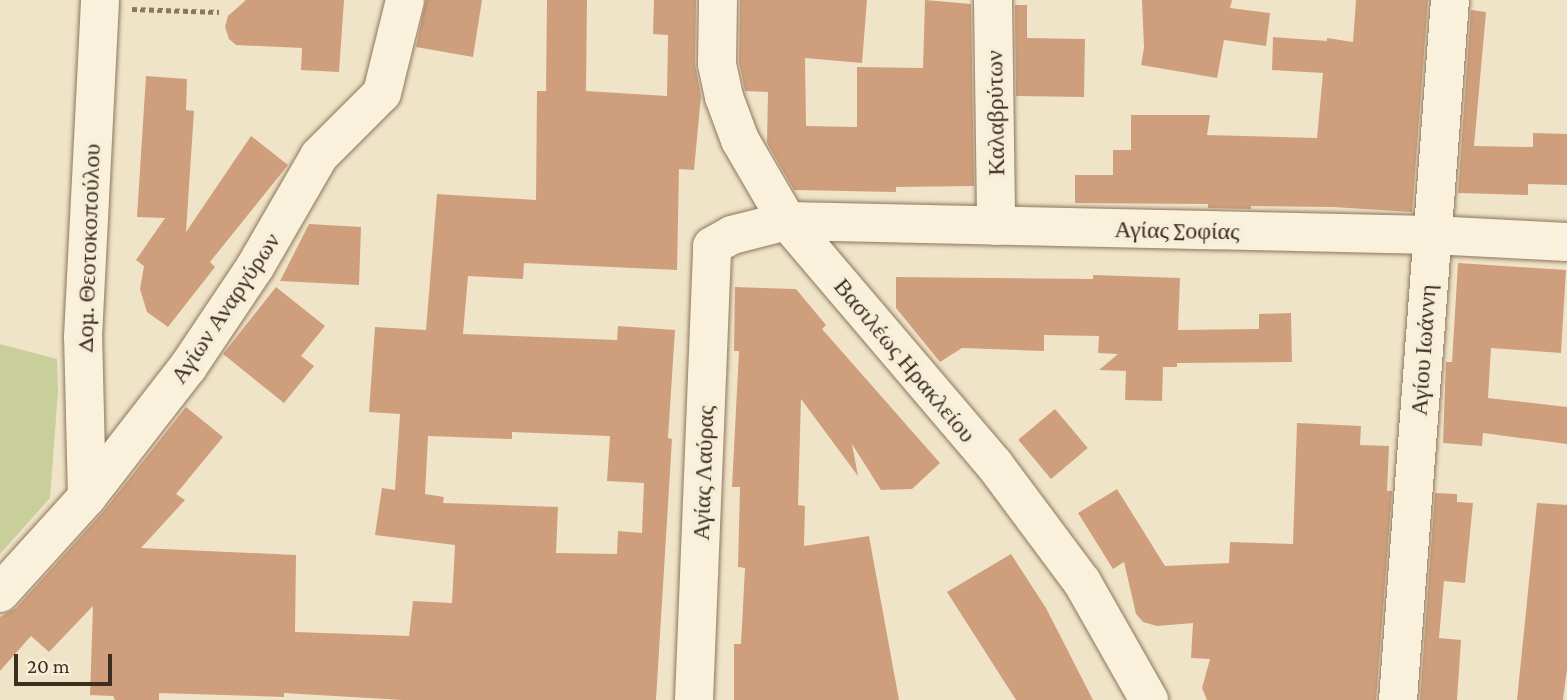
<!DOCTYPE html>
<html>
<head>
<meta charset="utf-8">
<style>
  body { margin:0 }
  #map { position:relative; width:1567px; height:700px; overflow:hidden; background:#f0e4c8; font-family:"Crimson Pro",serif }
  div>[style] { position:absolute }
  .green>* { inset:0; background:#c9cf9b }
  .building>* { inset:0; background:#cf9f7d; transform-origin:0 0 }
  .path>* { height:4.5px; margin-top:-2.25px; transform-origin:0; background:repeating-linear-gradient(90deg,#8d765c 0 5px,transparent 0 8.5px) }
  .roads { filter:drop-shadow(0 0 2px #8d765c) drop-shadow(0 0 2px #8d765c) }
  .minor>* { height:38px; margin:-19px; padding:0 19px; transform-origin:19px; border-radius:19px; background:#faf1dc }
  span { translate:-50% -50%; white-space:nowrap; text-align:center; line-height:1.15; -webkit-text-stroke:7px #f7eed8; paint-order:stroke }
  .street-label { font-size:24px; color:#3d2e20 }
  .scale { position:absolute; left:14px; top:654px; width:98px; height:32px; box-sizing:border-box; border:4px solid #3d2e20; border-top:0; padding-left:9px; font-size:21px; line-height:24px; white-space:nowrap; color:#3d2e20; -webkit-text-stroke:5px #f7eed8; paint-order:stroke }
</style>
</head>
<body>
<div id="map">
  <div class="green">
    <i style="clip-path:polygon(0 344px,57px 359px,58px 392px,50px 498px,0 554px)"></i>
  </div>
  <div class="building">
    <i style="clip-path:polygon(246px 0,344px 0,339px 72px,301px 70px,302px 48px,236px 45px,229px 39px,225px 27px,228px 16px)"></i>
    <i style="clip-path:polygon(426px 0,482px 0,473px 57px,416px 47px)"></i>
    <i style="clip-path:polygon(evenodd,547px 0,587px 0,586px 91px,667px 96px,668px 35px,653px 34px,654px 0,696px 0,695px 64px,701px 96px,694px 170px,679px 169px,677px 270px,524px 263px,523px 279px,468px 276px,463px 334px,617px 340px,618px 326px,675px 330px,668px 438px,672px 439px,656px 700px,403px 700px,284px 693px,284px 697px,159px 693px,159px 700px,115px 700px,113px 696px,90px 695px,93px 606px,49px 652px,31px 636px,0 671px,0 617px,16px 608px,103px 512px,186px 407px,223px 437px,176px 494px,185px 500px,141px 548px,296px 555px,295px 632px,409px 636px,413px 601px,452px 603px,455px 545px,375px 535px,382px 488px,395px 490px,400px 414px,369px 412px,375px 327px,426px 330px,437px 194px,536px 200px,537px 91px,546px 91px,547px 0,512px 432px,610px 436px,607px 481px,644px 483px,642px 533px,618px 531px,617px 554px,556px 553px,558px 507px,443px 503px,444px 497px,425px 494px,428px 436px,512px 439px,512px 432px)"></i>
    <i style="clip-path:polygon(740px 0,867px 0,862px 63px,805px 58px,806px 126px,857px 127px,857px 67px,923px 68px,925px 0,971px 4px,974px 186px,896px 187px,896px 192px,794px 190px,767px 143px,768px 92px,745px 91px,739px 62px)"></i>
    <i style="clip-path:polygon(1142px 0,1232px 0,1230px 8px,1270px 13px,1266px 46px,1224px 40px,1217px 78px,1141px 65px,1144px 48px)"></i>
    <i style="clip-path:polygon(1356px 0,1428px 0,1412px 212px,1333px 207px,1251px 206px,1251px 209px,1208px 208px,1208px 204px,1075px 203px,1075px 175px,1113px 175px,1113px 150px,1131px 150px,1131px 115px,1210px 115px,1207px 135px,1317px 138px,1323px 73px,1272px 70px,1273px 37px,1327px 41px,1327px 38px,1353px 42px)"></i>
    <i style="clip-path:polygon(1015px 5px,1027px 5px,1027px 38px,1085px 39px,1084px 97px,1016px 96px)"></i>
    <i style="clip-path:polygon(1471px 10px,1486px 12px,1474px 146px,1533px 147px,1533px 133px,1567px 134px,1567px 185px,1528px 184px,1528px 195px,1458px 193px)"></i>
    <i style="clip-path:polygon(146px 76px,187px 79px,186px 110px,194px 111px,186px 232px,251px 136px,288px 165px,210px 262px,215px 267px,168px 327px,147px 312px,140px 289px,144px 266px,136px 260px,165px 218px,137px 217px)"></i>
    <i style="clip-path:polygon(309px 224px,361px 227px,359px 285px,280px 281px)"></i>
    <i style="clip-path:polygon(1458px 263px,1566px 270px,1561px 353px,1491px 348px,1488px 398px,1567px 407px,1567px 444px,1483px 433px,1482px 446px,1443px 443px,1446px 362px,1452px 362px)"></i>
    <i style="clip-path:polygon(1093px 275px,1180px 278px,1178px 330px,1259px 329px,1259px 314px,1291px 313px,1292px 362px,1177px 363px,1177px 367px,1163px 367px,1162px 401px,1125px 400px,1126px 371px,1099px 370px,1118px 354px,1098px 353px,1099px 336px,1044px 335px,1044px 351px,962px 348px,940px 362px,896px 308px,896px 277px,1093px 279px)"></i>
    <i style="clip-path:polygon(276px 287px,325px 326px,301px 356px,314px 366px,284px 403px,223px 354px)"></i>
    <i style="clip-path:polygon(735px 287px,796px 289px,826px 325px,822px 329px,940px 463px,912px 489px,881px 490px,852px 444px,858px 476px,801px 399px,798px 505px,805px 506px,804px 546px,869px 536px,899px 700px,734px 700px,734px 644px,741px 644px,745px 568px,738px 567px,740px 487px,732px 487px,739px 351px,734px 351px)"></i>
    <i style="left:1055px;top:409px;width:51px;height:48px;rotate:50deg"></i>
    <i style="clip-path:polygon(1297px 423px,1361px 426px,1360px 445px,1389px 446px,1387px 491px,1392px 491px,1376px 700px,1207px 700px,1202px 688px,1210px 659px,1191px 658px,1193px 623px,1157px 626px,1143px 622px,1136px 614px,1124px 562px,1113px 569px,1078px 513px,1117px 489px,1165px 566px,1229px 563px,1230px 542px,1293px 544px)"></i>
    <i style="clip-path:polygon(1435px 493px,1457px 494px,1457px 502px,1473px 503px,1465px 583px,1444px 581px,1439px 638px,1461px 640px,1457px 700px,1420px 700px)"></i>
    <i style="clip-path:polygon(1537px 503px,1567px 505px,1567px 669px,1563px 700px,1517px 700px)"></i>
    <i style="clip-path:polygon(1011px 554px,1046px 608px,1093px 700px,1016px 700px,947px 592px)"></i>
  </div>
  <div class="path">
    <i style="left:132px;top:9px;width:87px;rotate:2deg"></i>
  </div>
  <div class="roads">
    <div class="minor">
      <i style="left:718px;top:0;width:64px;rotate:90.9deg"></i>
      <i style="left:717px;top:64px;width:34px;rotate:78deg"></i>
      <i style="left:724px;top:97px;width:46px;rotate:69.6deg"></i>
      <i style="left:740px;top:140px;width:94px;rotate:59.9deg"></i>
      <i style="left:787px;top:221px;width:319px;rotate:49.6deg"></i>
      <i style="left:994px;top:464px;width:147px;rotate:53.3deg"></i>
      <i style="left:1082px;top:582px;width:136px;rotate:60.4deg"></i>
      <i style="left:993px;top:0;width:226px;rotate:89.2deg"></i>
      <i style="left:87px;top:497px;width:160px;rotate:-91.4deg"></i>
      <i style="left:83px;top:337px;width:337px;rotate:-87.1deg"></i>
      <i style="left:0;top:593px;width:130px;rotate:-47.8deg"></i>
      <i style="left:87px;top:497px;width:165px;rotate:-52.2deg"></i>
      <i style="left:188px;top:367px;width:120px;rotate:-56.2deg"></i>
      <i style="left:255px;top:267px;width:128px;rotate:-60deg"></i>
      <i style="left:319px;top:156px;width:89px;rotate:-45deg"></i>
      <i style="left:382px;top:93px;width:96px;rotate:-76.1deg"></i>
      <i style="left:694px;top:700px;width:454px;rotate:-87.7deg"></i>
      <i style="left:712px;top:246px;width:23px;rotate:-29deg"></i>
      <i style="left:732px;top:235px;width:57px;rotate:-14.3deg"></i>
      <i style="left:787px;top:221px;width:645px;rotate:1.24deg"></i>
      <i style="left:1432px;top:235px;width:135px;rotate:3deg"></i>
      <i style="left:1398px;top:700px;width:702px;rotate:-85.75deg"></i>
    </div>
  </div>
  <div class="street-label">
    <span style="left:995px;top:113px;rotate:-91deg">Καλαβρύτων</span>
    <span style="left:1177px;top:230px;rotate:1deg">Αγίας Σοφίας</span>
    <span style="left:88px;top:248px;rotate:-88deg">Δομ. Θεοτοκοπούλου</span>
    <span style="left:225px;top:308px;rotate:-56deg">Αγίων Αναργύρων</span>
    <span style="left:1423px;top:350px;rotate:-86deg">Αγίου Ιωάννη</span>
    <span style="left:905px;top:360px;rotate:50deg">Βασιλέως Ηρακλείου</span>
    <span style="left:703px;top:473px;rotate:-88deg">Αγίας Λαύρας</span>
  </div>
  <div class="scale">20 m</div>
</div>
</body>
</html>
